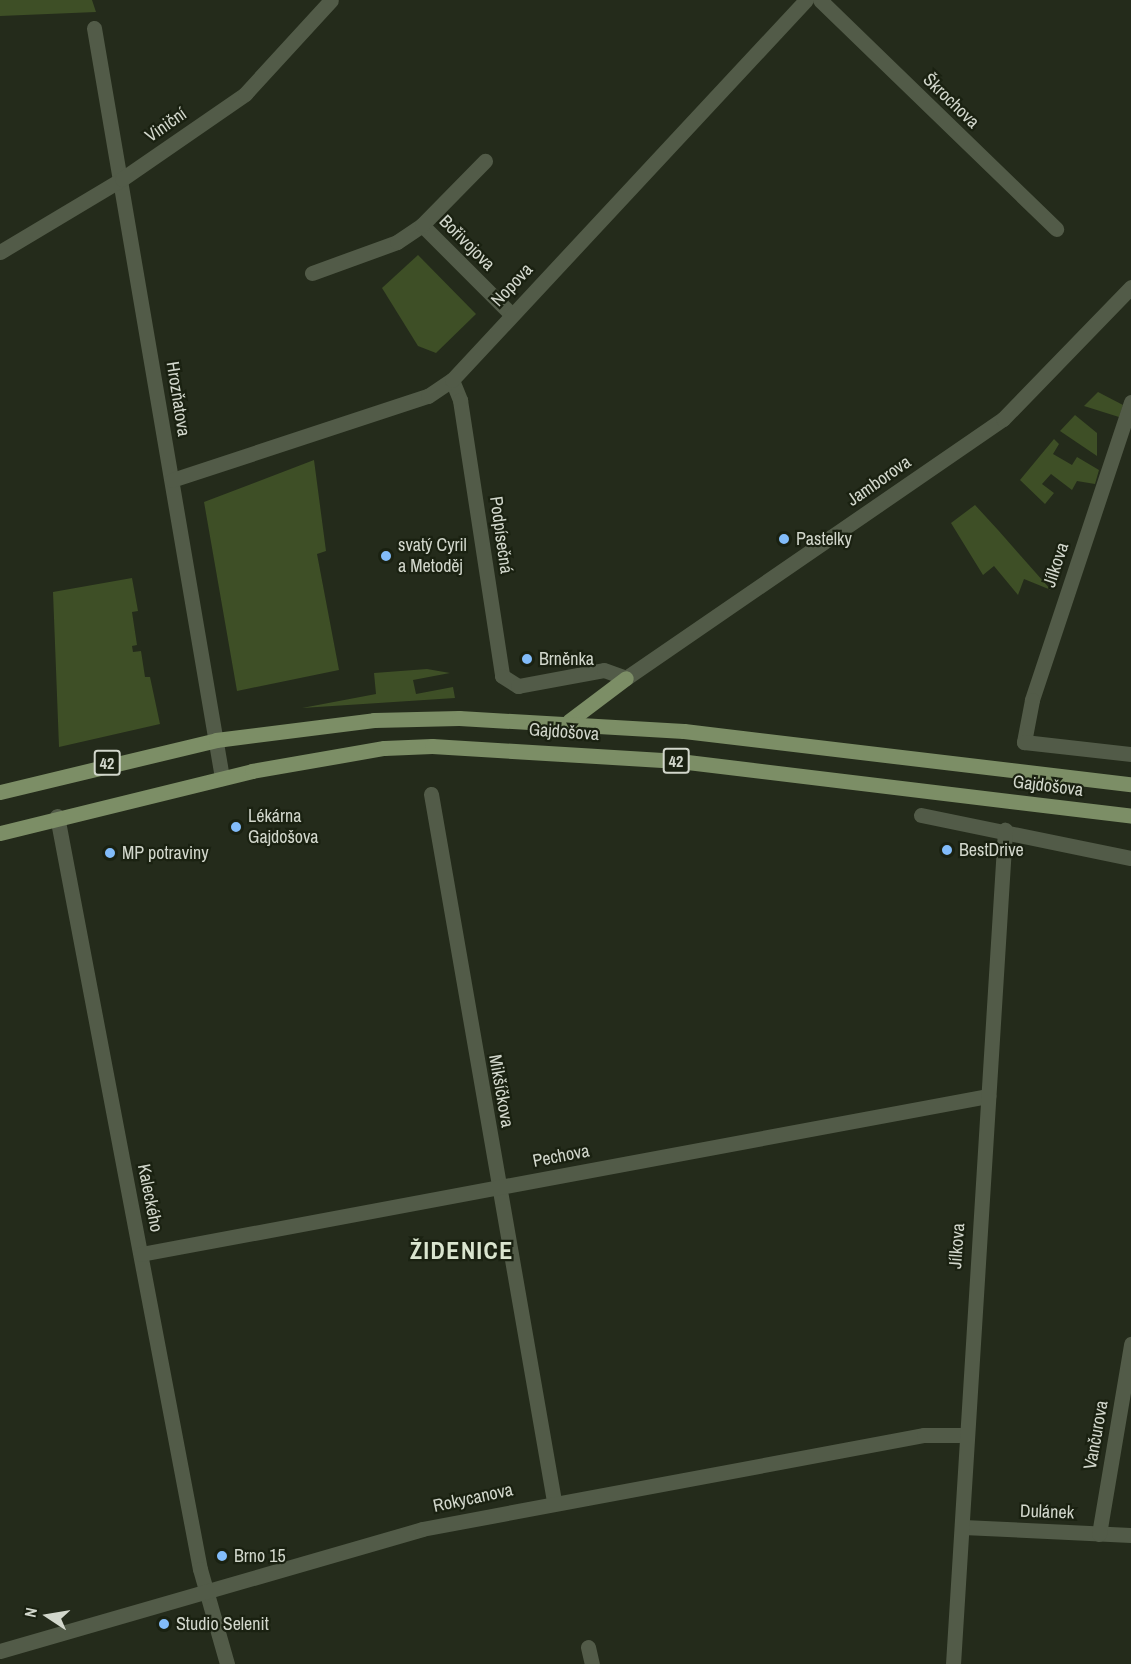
<!DOCTYPE html>
<html>
<head>
<meta charset="utf-8">
<style>
  body { margin:0 }
  #map { position:relative; width:1131px; height:1664px; overflow:hidden; background:#242b1b; font-family:"Archivo Narrow",sans-serif }
  div>[style] { position:absolute }
  .green>* { inset:0; background:#3e4f26 }
  .minor>* { height:15px; margin:-7.5px; padding:0 7.5px; transform-origin:7.5px; border-radius:7.5px; background:#525b48 }
  .primary>* { height:15px; margin:-7.5px; padding:0 7.5px; transform-origin:7.5px; border-radius:7.5px; background:#7c8e66 }
  .dots>* { width:16px; height:16px; translate:-50% -50%; box-sizing:border-box; border:3px solid #1a2111; border-radius:50% }
  span { translate:-50% -50%; white-space:nowrap; text-align:center; line-height:1.15; -webkit-text-stroke:4.5px #1a2111; paint-order:stroke }
  .shield-label span { padding:2px 4px; background:#1a2111; border:2px solid; border-radius:4px; -webkit-text-stroke-width:0 }
  .shield-label { font-size:16px; color:#d2d7cc; font-weight:700 }
  .street-label { font-size:18px; color:#d2d7cc }
  .poi-label { font-size:18px; color:#d2d7cc }
  .left { translate:0 -50%; text-align:left }
  .district-label { font-size:24px; color:#dae5cf; font-weight:700; letter-spacing:1.5px }
  .north { position:absolute; left:18px; top:1586px; width:60px; height:60px; -webkit-text-stroke:4px #1a2111; paint-order:stroke; rotate:282deg; font-size:16px; font-weight:700; line-height:24px; text-align:center; color:#d2d7cc }
  .north::after { content:''; display:block; margin:auto; width:21px; height:27px; background:#d2d7cc; clip-path:polygon(50% 0,100% 100%,50% 72%,0 100%) }
</style>
</head>
<body>
<div id="map">
  <div class="green">
    <i style="clip-path:polygon(0 0,92px 0,96px 12px,0 16px)"></i>
    <i style="clip-path:polygon(418px 255px,476px 314px,436px 353px,418px 346px,382px 288px)"></i>
    <i style="clip-path:polygon(1098px 392px,1123px 405px,1119px 417px,1084px 406px)"></i>
    <i style="clip-path:polygon(1075px 415px,1097px 433px,1097px 456px,1060px 431px)"></i>
    <i style="clip-path:polygon(1054px 439px,1059px 444px,1053px 454px,1072px 465px,1077px 457px,1099px 470px,1095px 484px,1077px 481px,1072px 490px,1051px 474px,1042px 484px,1054px 493px,1045px 504px,1020px 480px)"></i>
    <i style="clip-path:polygon(314px 460px,326px 551px,317px 554px,339px 670px,237px 691px,204px 502px)"></i>
    <i style="clip-path:polygon(975px 505px,998px 530px,1051px 590px,1024px 579px,1018px 595px,994px 566px,983px 575px,951px 523px)"></i>
    <i style="clip-path:polygon(132px 578px,138px 611px,132px 612px,137px 645px,132px 646px,133px 652px,141px 651px,145px 677px,150px 677px,160px 724px,59px 747px,53px 592px)"></i>
    <i style="clip-path:polygon(427px 669px,450px 673px,413px 680px,416px 694px,453px 687px,455px 698px,302px 708px,376px 694px,374px 673px)"></i>
  </div>
  <div class="minor">
    <i style="left:820px;top:0;width:329px;rotate:44.1deg"></i>
    <i style="left:94px;top:28px;width:761px;rotate:80.31deg"></i>
    <i style="left:422px;top:225px;width:126px;rotate:45deg"></i>
    <i style="left:0;top:252px;width:142px;rotate:-30.9deg"></i>
    <i style="left:122px;top:179px;width:150px;rotate:-34.6deg"></i>
    <i style="left:245px;top:94px;width:127px;rotate:-47.5deg"></i>
    <i style="left:312px;top:273px;width:90px;rotate:-20deg"></i>
    <i style="left:397px;top:242px;width:30px;rotate:-34deg"></i>
    <i style="left:422px;top:225px;width:90px;rotate:-45.5deg"></i>
    <i style="left:452px;top:380px;width:22px;rotate:68deg"></i>
    <i style="left:460px;top:400px;width:279px;rotate:81.3deg"></i>
    <i style="left:502px;top:676px;width:19px;rotate:32deg"></i>
    <i style="left:518px;top:686px;width:87px;rotate:-10.5deg"></i>
    <i style="left:604px;top:670px;width:23px;rotate:20deg"></i>
    <i style="left:626px;top:678px;width:457px;rotate:-34.5deg"></i>
    <i style="left:1003px;top:419px;width:184px;rotate:-45.9deg"></i>
    <i style="left:1131px;top:402px;width:314px;rotate:108.4deg"></i>
    <i style="left:1032px;top:700px;width:43px;rotate:100.8deg"></i>
    <i style="left:1024px;top:742px;width:108px;rotate:6.4deg"></i>
    <i style="left:172px;top:480px;width:269px;rotate:-18.2deg"></i>
    <i style="left:428px;top:396px;width:29px;rotate:-34deg"></i>
    <i style="left:452px;top:380px;width:519px;rotate:-47.03deg"></i>
    <i style="left:431px;top:794px;width:718px;rotate:80.13deg"></i>
    <i style="left:921px;top:815px;width:214px;rotate:11.6deg"></i>
    <i style="left:57px;top:816px;width:766px;rotate:79.25deg"></i>
    <i style="left:200px;top:1569px;width:99px;rotate:74.1deg"></i>
    <i style="left:141px;top:1254px;width:862px;rotate:-10.57deg"></i>
    <i style="left:963px;top:1527px;width:168px;rotate:2.7deg"></i>
    <i style="left:1099px;top:1534px;width:193px;rotate:-80.4deg"></i>
    <i style="left:588px;top:1647px;width:17px;rotate:77deg"></i>
    <i style="left:0;top:1651px;width:439px;rotate:-16.1deg"></i>
    <i style="left:422px;top:1529px;width:511px;rotate:-10.61deg"></i>
    <i style="left:924px;top:1435px;width:42px"></i>
    <i style="left:953px;top:1664px;width:836px;rotate:-86.43deg"></i>
  </div>
  <div class="primary">
    <i style="left:569px;top:721px;width:71px;rotate:-37deg"></i>
    <i style="left:0;top:792px;width:222px;rotate:-13.5deg"></i>
    <i style="left:216px;top:740px;width:159px;rotate:-7.2deg"></i>
    <i style="left:374px;top:720px;width:85px;rotate:-1.3deg"></i>
    <i style="left:459px;top:718px;width:225px;rotate:3.3deg"></i>
    <i style="left:684px;top:731px;width:450px;rotate:6.8deg"></i>
    <i style="left:0;top:833px;width:260px;rotate:-13.8deg"></i>
    <i style="left:252px;top:771px;width:134px;rotate:-9.9deg"></i>
    <i style="left:384px;top:748px;width:48px;rotate:-2.4deg"></i>
    <i style="left:432px;top:746px;width:247px;rotate:3.5deg"></i>
    <i style="left:679px;top:761px;width:455px;rotate:6.9deg"></i>
  </div>
  <div class="dots">
    <i style="left:784px;top:539px;background:#82bcfa"></i>
    <i style="left:386px;top:556px;background:#82bcfa"></i>
    <i style="left:527px;top:659px;background:#82bcfa"></i>
    <i style="left:236px;top:827px;background:#82bcfa"></i>
    <i style="left:947px;top:850px;background:#82bcfa"></i>
    <i style="left:110px;top:853px;background:#82bcfa"></i>
    <i style="left:222px;top:1556px;background:#82bcfa"></i>
    <i style="left:164px;top:1624px;background:#82bcfa"></i>
  </div>
  <div class="shield-label">
    <span style="left:676px;top:761px">42</span>
    <span style="left:107px;top:763px">42</span>
  </div>
  <div class="street-label">
    <span style="left:951px;top:101px;rotate:44deg">Škrochova</span>
    <span style="left:166px;top:125px;rotate:-35deg">Viniční</span>
    <span style="left:467px;top:243px;rotate:45deg">Bořivojova</span>
    <span style="left:512px;top:285px;rotate:-47deg">Nopova</span>
    <span style="left:178px;top:399px;rotate:81deg">Hrozňatova</span>
    <span style="left:879px;top:481px;rotate:-35deg">Jamborova</span>
    <span style="left:501px;top:535px;rotate:82deg">Podpísečná</span>
    <span style="left:1056px;top:565px;rotate:-72deg">Jílkova</span>
    <span style="left:564px;top:732px;rotate:4deg">Gajdošova</span>
    <span style="left:1048px;top:786px;rotate:7deg">Gajdošova</span>
    <span style="left:501px;top:1091px;rotate:80deg">Mikšíčkova</span>
    <span style="left:561px;top:1156px;rotate:-11deg">Pechova</span>
    <span style="left:150px;top:1198px;rotate:79deg">Kaleckého</span>
    <span style="left:957px;top:1246px;rotate:-86deg">Jílkova</span>
    <span style="left:1096px;top:1435px;rotate:-80deg">Vančurova</span>
    <span style="left:473px;top:1498px;rotate:-12deg">Rokycanova</span>
    <span style="left:1047px;top:1512px;rotate:2deg">Dulánek</span>
  </div>
  <div class="poi-label">
    <span class="left" style="left:796px;top:539px">Pastelky</span>
    <span class="left" style="left:398px;top:556px">svatý Cyril<br>a Metoděj</span>
    <span class="left" style="left:539px;top:659px">Brněnka</span>
    <span class="left" style="left:248px;top:827px">Lékárna<br>Gajdošova</span>
    <span class="left" style="left:959px;top:850px">BestDrive</span>
    <span class="left" style="left:122px;top:853px">MP potraviny</span>
    <span class="left" style="left:234px;top:1556px">Brno 15</span>
    <span class="left" style="left:176px;top:1624px">Studio Selenit</span>
  </div>
  <div class="district-label">
    <span style="left:462px;top:1251px">ŽIDENICE</span>
  </div>
  <div class="north">N</div>
</div>
</body>
</html>
